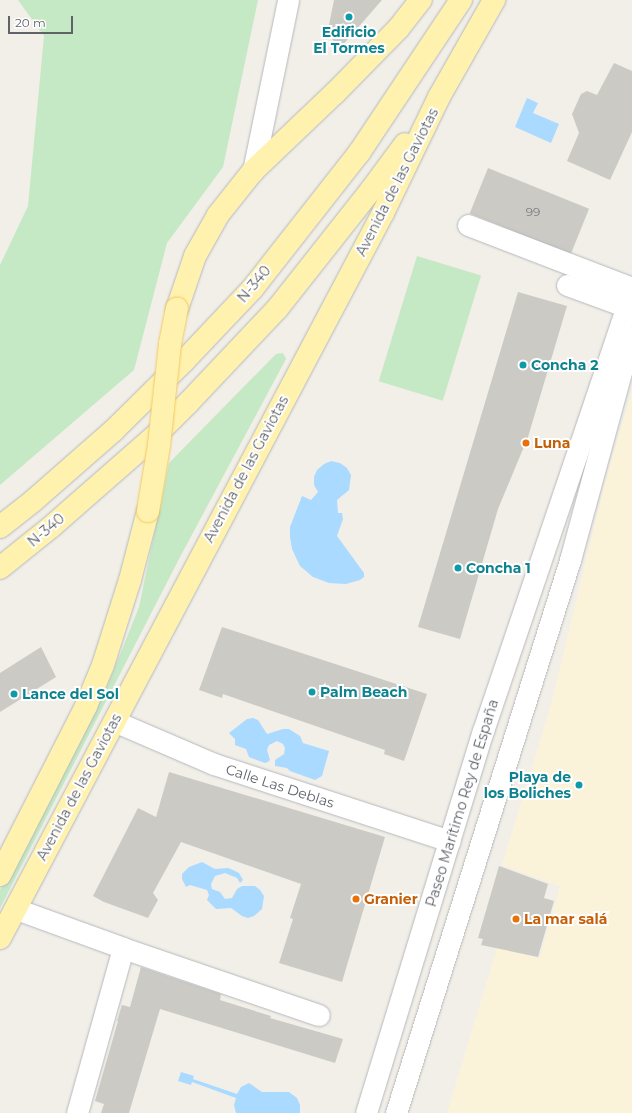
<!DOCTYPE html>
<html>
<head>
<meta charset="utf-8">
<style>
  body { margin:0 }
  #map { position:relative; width:632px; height:1113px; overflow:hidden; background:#f1efe8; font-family:Montserrat,sans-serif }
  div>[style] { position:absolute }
  .green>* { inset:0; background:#c5e8c5; transform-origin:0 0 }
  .sand>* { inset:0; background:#fbf3d9 }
  .water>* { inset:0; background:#aadaff }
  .building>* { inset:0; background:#cccac5; transform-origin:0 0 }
  .roads { filter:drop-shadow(0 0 1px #b5b8bc) drop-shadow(0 0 1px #b5b8bc) }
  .minor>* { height:21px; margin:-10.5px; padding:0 10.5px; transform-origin:10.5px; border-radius:10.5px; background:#fff }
  .major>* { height:22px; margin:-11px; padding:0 11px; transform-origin:11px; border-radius:11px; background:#fff2af }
  .bridges { filter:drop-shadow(0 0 1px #f2c960) drop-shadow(0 0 1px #f2c960) }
  .major-bridge>* { height:22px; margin:-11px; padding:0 11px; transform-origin:11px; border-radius:11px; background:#fff2af }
  .dots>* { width:11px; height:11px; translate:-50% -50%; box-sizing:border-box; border:2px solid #fff; border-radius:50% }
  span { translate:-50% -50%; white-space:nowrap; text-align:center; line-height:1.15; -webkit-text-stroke:4px #fff; paint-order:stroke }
  .number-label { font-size:12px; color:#7a7d7f }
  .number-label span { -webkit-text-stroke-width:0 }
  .culture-label { font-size:14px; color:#0d838f; font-weight:700 }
  .left { translate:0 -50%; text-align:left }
  .right { translate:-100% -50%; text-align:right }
  .street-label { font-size:14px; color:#5f6368 }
  .food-label { font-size:14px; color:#c56008; font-weight:700 }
  .scale { position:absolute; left:8px; top:16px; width:65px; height:18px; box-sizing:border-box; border:2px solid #5f6368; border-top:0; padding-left:5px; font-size:12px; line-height:14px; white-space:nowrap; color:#5f6368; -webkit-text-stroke:3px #fff; paint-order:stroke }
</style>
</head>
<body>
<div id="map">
  <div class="green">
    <i style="clip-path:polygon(18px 0,258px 0,223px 167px,167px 243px,134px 370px,0 485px,0 265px,28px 206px,44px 36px)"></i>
    <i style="left:417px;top:256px;width:67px;height:131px;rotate:17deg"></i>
    <i style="clip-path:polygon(283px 353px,286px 359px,180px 557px,0 908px,0 890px,105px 692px,139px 607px,169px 463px,276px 354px)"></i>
  </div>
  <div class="sand">
    <i style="clip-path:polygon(632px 391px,632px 1113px,447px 1113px,497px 948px,540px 958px,560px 886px,502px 865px,551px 705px,606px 478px)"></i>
  </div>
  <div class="water">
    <i style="clip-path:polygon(527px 98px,538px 103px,533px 113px,559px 124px,551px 143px,515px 127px)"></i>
    <i style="clip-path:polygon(331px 461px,340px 463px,347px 468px,351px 475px,349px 490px,337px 500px,338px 513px,342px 513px,343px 519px,337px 536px,364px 573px,364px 577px,360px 580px,346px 584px,329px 583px,313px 577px,300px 566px,292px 549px,290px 537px,290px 527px,302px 496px,311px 500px,318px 492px,314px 485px,314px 477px,317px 470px,324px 464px)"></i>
    <i style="clip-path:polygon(253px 718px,258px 720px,267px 734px,283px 729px,289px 729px,300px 736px,303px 743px,329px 751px,322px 776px,315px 780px,290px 771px,287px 768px,275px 766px,275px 760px,284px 754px,285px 748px,283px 744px,277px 741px,269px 745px,267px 750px,270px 760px,268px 762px,265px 763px,249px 757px,246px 749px,235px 745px,235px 739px,229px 733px,247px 719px)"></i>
    <i style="clip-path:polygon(202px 862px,215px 869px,228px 868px,233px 870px,239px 873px,243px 880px,240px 883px,237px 878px,225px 873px,215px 876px,211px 884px,212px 889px,220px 892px,225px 899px,232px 898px,237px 889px,242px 886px,255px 886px,260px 890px,264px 896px,262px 909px,254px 916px,248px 918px,242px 916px,231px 908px,216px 909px,207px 900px,209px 895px,207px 890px,190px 885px,186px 887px,182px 879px,182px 874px,189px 867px)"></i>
    <i style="clip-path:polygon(181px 1072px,194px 1076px,193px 1079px,237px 1094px,241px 1087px,249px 1083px,262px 1092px,289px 1092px,297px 1098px,300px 1105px,300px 1113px,236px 1113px,234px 1105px,236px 1098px,192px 1082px,191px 1085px,178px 1081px)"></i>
  </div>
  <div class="building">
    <i style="clip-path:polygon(334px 0,382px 0,341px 47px,327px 35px)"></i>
    <i style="clip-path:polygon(614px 63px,632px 71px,632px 132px,610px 180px,567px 161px,579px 133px,572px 114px,581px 94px,587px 91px,597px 95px)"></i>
    <i style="left:488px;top:168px;width:109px;height:49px;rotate:22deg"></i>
    <i style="clip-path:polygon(518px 292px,567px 306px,528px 437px,498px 509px,460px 639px,418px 627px)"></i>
    <i style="clip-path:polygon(222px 627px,427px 694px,404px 761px,384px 754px,385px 750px,223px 694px,222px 698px,199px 690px)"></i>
    <i style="clip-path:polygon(41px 647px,56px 677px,0 712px,0 673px)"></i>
    <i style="clip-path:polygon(169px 772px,385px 837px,342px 982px,279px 963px,293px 919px,290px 918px,301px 884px,181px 842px,153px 893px,158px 900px,148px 918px,104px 902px,93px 896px,138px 808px,156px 817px)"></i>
    <i style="clip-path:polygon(499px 866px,548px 884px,544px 898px,554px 901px,538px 957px,481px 945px,483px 939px,478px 938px)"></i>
    <i style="clip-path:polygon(141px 967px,221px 994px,220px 1000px,271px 1016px,270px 1018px,343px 1039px,335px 1063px,160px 1009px,129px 1113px,101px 1113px,104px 1104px,95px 1101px,118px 1021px,117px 1021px,122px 1005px,130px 1007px)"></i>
  </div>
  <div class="roads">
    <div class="minor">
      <i style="left:253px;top:171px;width:175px;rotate:-78.4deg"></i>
      <i style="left:468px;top:225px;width:176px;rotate:21deg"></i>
      <i style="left:567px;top:285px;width:64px;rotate:20.1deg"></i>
      <i style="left:114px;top:721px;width:109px;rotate:23.3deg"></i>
      <i style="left:214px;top:764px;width:248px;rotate:18.1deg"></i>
      <i style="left:16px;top:909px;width:114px;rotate:20deg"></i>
      <i style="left:123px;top:948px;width:207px;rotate:18.9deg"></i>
      <i style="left:77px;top:1113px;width:171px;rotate:-74.4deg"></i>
      <i style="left:366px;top:1113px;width:400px;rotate:-73deg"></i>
      <i style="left:483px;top:731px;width:465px;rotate:-71.3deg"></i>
      <i style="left:396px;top:1113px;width:580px;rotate:-72.53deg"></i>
      <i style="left:570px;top:560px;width:232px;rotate:-74.8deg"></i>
    </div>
    <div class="major">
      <i style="left:177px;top:309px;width:56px;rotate:-71.2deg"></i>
      <i style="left:195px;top:256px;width:47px;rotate:-60.7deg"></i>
      <i style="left:218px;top:215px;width:56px;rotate:-51.5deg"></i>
      <i style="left:253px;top:171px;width:113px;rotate:-43.6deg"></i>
      <i style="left:335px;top:93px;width:90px;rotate:-45.5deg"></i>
      <i style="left:398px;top:29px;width:37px;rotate:-52deg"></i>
      <i style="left:0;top:527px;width:42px;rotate:-38.2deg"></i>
      <i style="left:33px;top:501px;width:108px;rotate:-41.2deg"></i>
      <i style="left:114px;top:430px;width:98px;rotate:-44.6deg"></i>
      <i style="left:184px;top:361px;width:100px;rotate:-46.6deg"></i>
      <i style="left:253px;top:288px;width:172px;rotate:-51.9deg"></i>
      <i style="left:359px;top:153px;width:184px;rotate:-56.3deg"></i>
      <i style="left:0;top:568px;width:65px;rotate:-38.8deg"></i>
      <i style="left:51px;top:527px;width:140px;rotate:-41.2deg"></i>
      <i style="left:156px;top:435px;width:45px;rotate:-45deg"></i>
      <i style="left:188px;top:403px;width:129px;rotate:-46.6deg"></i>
      <i style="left:277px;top:309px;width:152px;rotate:-51.7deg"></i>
      <i style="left:371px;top:190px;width:57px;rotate:-53.5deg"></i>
      <i style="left:0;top:875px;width:190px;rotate:-63deg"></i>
      <i style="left:86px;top:706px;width:44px;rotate:-67.5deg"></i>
      <i style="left:103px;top:665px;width:89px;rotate:-72.4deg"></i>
      <i style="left:130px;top:580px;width:71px;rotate:-75.4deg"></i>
      <i style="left:0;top:938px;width:820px;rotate:-62.15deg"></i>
      <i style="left:383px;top:213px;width:129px;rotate:-64.2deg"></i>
      <i style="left:439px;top:97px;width:112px;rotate:-60.4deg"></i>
    </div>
  </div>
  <div class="bridges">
    <div class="major-bridge">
      <i style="left:148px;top:511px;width:67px;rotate:-80.5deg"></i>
      <i style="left:159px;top:445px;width:102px;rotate:-83.8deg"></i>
      <i style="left:170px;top:344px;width:36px;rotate:-79deg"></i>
    </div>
  </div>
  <div class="dots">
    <i style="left:349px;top:17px;background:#0f9aa8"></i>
    <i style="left:523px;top:365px;background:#0f9aa8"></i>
    <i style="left:526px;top:443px;background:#e8710a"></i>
    <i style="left:458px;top:568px;background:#0f9aa8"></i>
    <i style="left:312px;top:692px;background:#0f9aa8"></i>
    <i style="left:14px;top:694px;background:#0f9aa8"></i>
    <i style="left:579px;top:785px;background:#0f9aa8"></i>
    <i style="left:356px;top:899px;background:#e8710a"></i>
    <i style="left:516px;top:919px;background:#e8710a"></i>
  </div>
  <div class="number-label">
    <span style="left:533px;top:212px">99</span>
  </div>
  <div class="culture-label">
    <span style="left:349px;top:40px">Edificio<br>El Tormes</span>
    <span class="left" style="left:531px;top:365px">Concha 2</span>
    <span class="left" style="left:466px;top:568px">Concha 1</span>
    <span class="left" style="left:320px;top:692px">Palm Beach</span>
    <span class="left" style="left:22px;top:694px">Lance del Sol</span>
    <span class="right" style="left:571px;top:785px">Playa de<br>los Boliches</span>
  </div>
  <div class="street-label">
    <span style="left:397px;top:182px;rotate:-63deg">Avenida de las Gaviotas</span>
    <span style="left:254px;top:284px;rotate:-50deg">N-340</span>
    <span style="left:246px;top:469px;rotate:-62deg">Avenida de las Gaviotas</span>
    <span style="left:46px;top:530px;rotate:-40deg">N-340</span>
    <span style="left:280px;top:786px;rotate:18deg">Calle Las Deblas</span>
    <span style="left:79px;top:787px;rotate:-62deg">Avenida de las Gaviotas</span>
    <span style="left:462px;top:803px;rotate:-73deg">Paseo Marítimo Rey de España</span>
  </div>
  <div class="food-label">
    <span class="left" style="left:534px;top:443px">Luna</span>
    <span class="left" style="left:364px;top:899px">Granier</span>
    <span class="left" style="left:524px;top:919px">La mar salá</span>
  </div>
  <div class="scale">20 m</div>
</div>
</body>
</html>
